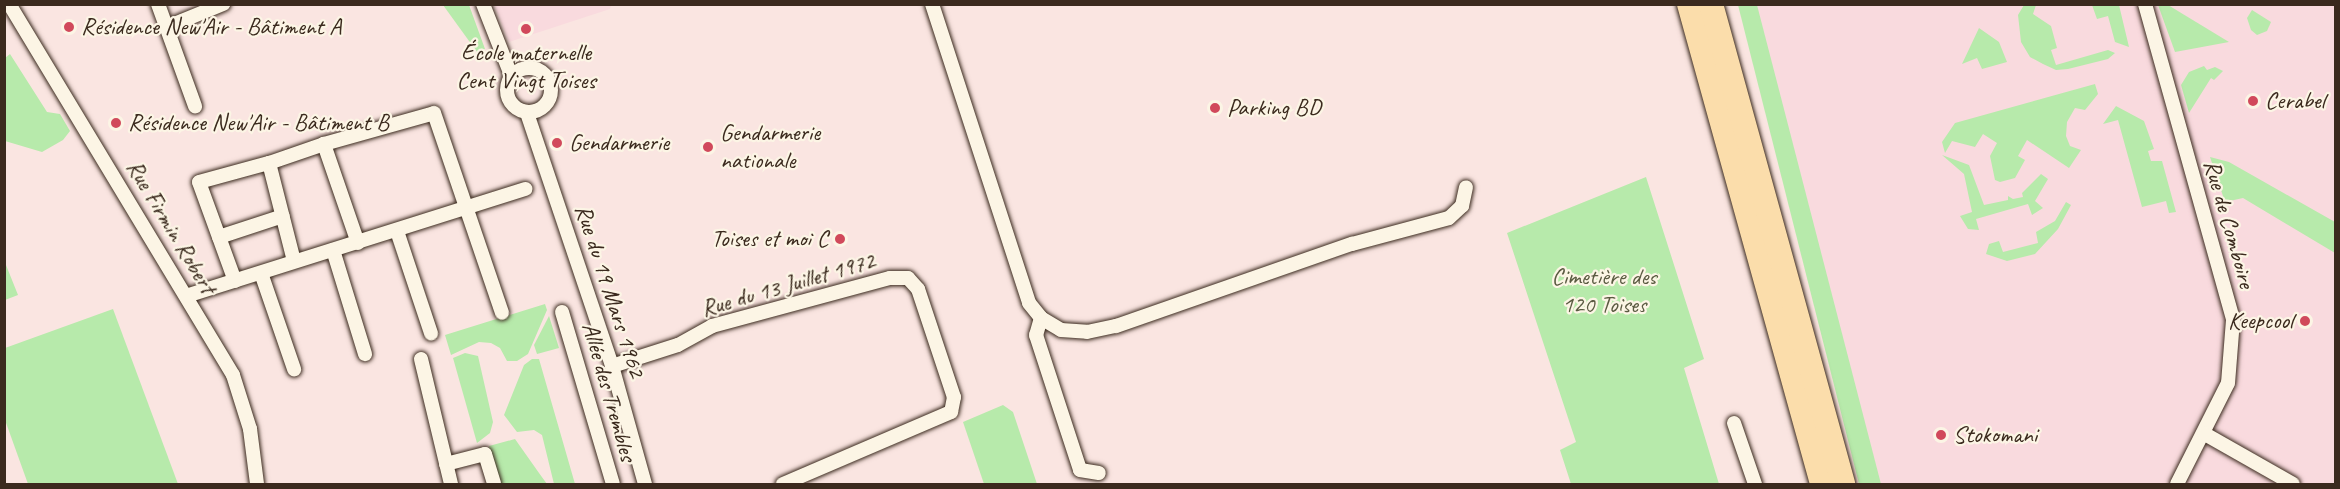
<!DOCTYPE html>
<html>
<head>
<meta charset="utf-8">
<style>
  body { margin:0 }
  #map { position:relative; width:2340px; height:489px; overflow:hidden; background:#fae5e1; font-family:Caveat,sans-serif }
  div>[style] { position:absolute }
  .built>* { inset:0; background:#f9dade }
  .green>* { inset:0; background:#b7eaab }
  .roads { filter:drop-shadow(0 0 2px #3b2a1e) drop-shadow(0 0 2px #3b2a1e) }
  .street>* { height:14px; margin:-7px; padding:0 7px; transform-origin:7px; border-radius:7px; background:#fcf5e5 }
  .street>.ring { margin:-7px; padding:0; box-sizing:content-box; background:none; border:14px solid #fcf5e5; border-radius:50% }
  .highway>* { height:24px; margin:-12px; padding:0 12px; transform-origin:12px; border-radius:12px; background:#fbddab }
  .dots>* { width:16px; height:16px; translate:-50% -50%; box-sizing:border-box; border:3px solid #fcf5e5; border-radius:50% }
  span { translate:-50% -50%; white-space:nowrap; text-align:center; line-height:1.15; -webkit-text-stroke:4.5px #fcf5e5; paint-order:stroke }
  .poi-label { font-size:24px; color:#3b2a1e }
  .left { translate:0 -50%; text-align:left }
  .right { translate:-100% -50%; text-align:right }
  .street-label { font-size:24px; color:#3b2a1e }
  .park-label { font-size:24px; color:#5a5a41 }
  .frame { position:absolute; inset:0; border:6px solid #3b2a1e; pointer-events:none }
</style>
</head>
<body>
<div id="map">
  <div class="built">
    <i style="clip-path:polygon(494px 5px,494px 4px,611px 5px,610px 9px,509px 42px)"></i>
    <i style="clip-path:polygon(1753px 5px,2335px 5px,2335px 484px,1879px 484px)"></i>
  </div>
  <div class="green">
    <i style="clip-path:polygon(443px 5px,469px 5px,485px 49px,477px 52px)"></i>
    <i style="clip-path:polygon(1738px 5px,1757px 5px,1881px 484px,1859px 484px)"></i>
    <i style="clip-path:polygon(2024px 5px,2036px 5px,2033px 14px,2051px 26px,2057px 48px,2051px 50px,2056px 65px,2108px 50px,2115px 53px,2108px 59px,2068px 69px,2056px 70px,2043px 64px,2030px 57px,2021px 42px,2018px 15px)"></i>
    <i style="clip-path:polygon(2092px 5px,2119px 5px,2129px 47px,2115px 42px,2108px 16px,2097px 19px)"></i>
    <i style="clip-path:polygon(2158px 5px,2168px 5px,2229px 42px,2175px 52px)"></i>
    <i style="clip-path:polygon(2252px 10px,2271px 22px,2267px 31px,2257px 35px,2251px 30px,2247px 18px)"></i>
    <i style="clip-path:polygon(1979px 28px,1999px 42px,2007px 62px,1982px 69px,1977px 58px,1962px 64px)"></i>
    <i style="clip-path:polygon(10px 54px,47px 112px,60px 114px,70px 131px,63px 140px,42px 152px,5px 141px,5px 58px)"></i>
    <i style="clip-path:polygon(2204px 66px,2207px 70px,2215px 67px,2223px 71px,2214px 80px,2211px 78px,2189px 113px,2181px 85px,2189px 72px)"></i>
    <i style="clip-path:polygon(2095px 84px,2098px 94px,2085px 110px,2075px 108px,2067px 122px,2066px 136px,2070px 146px,2081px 150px,2069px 168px,2027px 140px,2018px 156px,2025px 160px,2015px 178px,2000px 182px,1995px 180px,1990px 156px,1997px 143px,1983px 134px,1975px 147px,1952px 141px,1945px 153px,1942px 142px,1955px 123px)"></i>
    <i style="clip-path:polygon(2116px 106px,2144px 121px,2154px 149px,2148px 151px,2151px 161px,2162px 161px,2176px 212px,2169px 213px,2166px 201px,2142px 207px,2118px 120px,2103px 124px)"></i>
    <i style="clip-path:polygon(1942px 155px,1969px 165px,1984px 205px,2008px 200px,2008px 196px,2013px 199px,2023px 197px,2022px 193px,2041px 174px,2048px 179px,2035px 201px,2043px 208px,2032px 215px,2028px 204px,1976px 219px,1979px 230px,1968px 229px,1960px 216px,1972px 212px,1964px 174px)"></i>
    <i style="clip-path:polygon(2210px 157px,2229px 162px,2335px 222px,2335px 253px,2243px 198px,2225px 202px)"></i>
    <i style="clip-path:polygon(1646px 177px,1704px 359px,1684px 368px,1719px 484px,1571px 484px,1560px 450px,1576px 442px,1507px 233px)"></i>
    <i style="clip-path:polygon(2066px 202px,2071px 205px,2058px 229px,2035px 254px,2007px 261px,1986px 254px,1989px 244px,1999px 241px,2003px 252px,2038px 243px,2036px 232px,2055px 221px)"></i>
    <i style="clip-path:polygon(4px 260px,18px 295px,5px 300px,4px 300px)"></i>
    <i style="clip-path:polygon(545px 304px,547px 310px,528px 354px,517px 361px,507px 361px,500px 348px,491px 343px,479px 342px,451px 355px,445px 335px)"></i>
    <i style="clip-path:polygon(113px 309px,178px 484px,28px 484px,5px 420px,5px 348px)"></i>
    <i style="clip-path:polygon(549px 316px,559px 348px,537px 354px,534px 345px)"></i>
    <i style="clip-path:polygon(465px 353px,478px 356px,493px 422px,490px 433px,477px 443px,453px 358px)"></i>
    <i style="clip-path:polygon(532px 359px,539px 359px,575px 484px,554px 484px,542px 435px,534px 430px,517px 432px,504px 415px,524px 365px)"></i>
    <i style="clip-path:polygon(1003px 405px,1013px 412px,1037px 484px,984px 484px,963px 422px)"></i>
    <i style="clip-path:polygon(515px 439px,539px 473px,547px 484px,500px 484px,489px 446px)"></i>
  </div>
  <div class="roads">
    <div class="street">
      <i style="left:158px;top:4px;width:109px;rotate:70.1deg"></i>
      <i style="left:483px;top:4px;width:76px;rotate:68.5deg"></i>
      <i style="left:932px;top:4px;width:314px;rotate:72deg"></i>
      <i style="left:1029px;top:303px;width:19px;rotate:51deg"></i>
      <i style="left:1041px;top:318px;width:23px;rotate:31deg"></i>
      <i style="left:1061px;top:330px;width:26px;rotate:4deg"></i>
      <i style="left:1087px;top:332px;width:30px;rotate:-12deg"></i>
      <i style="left:1116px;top:326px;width:250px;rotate:-19.2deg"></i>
      <i style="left:1352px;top:244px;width:100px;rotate:-15deg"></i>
      <i style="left:1449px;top:218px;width:18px;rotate:-43deg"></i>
      <i style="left:1462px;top:206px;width:19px;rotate:-78deg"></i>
      <i style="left:2145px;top:4px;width:328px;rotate:74.4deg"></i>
      <i style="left:2233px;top:320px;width:63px;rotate:94.5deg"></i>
      <i style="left:2228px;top:383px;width:113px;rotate:116.8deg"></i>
      <i style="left:11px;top:7px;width:430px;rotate:58.9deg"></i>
      <i style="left:233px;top:375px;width:57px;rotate:72.5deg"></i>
      <i style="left:250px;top:429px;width:55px;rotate:82.7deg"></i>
      <i style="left:167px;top:27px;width:61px;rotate:-22.3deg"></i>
      <i class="ring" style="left:507px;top:68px;width:30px;height:30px"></i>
      <i style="left:527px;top:113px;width:267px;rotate:71.4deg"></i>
      <i style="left:612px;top:366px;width:123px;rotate:74.4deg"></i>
      <i style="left:397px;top:231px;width:108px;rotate:71.6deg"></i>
      <i style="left:219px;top:237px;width:67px;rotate:-18.2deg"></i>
      <i style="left:358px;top:243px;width:105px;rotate:-109deg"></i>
      <i style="left:324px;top:144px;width:114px;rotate:-15.7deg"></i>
      <i style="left:434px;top:113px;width:211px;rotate:71.2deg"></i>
      <i style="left:333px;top:250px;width:109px;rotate:72.9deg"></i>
      <i style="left:294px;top:261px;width:101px;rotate:-104.3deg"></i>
      <i style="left:269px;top:163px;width:58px;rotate:-19.1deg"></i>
      <i style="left:261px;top:273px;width:102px;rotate:71deg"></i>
      <i style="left:235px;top:281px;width:105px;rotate:-110deg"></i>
      <i style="left:199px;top:182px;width:73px;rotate:-15.2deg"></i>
      <i style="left:186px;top:296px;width:356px;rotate:-17.5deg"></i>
      <i style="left:562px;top:312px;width:179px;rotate:73.5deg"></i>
      <i style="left:1041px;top:318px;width:18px;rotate:106deg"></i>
      <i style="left:1036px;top:335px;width:142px;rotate:71.9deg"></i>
      <i style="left:1080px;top:470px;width:19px;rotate:9deg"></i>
      <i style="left:421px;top:359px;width:129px;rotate:76.5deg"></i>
      <i style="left:612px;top:366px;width:69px;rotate:-17.7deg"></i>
      <i style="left:678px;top:345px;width:39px;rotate:-29deg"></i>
      <i style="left:712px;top:326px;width:184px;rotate:-15.1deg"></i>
      <i style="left:890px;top:278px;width:18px"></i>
      <i style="left:908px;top:278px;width:15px;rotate:48deg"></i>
      <i style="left:918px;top:289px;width:114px;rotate:71.6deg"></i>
      <i style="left:954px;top:397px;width:15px;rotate:101deg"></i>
      <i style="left:951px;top:412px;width:183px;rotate:156.8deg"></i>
      <i style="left:1734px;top:423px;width:65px;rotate:71deg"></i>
      <i style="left:2205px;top:434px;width:101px;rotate:29.6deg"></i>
      <i style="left:446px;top:464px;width:40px;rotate:-14.4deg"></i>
      <i style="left:485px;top:454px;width:31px;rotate:73deg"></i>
    </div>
    <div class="highway">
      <i style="left:1689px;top:4px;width:498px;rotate:74.5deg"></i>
      <i style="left:1711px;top:4px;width:498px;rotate:74.6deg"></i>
    </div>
  </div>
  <div class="dots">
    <i style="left:69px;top:27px;background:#d1495b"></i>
    <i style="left:526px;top:29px;background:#d1495b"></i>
    <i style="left:2253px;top:101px;background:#d1495b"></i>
    <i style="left:1215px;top:108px;background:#d1495b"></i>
    <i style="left:116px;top:123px;background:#d1495b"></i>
    <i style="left:557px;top:143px;background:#d1495b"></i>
    <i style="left:708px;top:147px;background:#d1495b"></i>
    <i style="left:840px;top:239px;background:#d1495b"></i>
    <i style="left:2305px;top:321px;background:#d1495b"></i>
    <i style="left:1941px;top:435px;background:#d1495b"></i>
  </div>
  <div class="poi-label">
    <span class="left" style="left:81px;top:27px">Résidence New'Air - Bâtiment A</span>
    <span style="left:526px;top:67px">École maternelle<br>Cent Vingt Toises</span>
    <span class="left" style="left:2265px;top:101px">Cerabel</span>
    <span class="left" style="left:1227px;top:108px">Parking BD</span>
    <span class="left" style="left:128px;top:123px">Résidence New'Air - Bâtiment B</span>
    <span class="left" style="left:720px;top:147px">Gendarmerie<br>nationale</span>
    <span class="left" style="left:569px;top:143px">Gendarmerie</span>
    <span class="right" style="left:828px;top:239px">Toises et moi C</span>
    <span class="right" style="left:2293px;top:321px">Keepcool</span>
    <span class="left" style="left:1953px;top:435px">Stokomani</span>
  </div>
  <div class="street-label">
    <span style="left:2229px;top:224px;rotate:74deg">Rue de Comboire</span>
    <span style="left:171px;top:227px;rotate:59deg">Rue Firmin Robert</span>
    <span style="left:788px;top:285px;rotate:-16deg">Rue du 13 Juillet 1972</span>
    <span style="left:610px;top:291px;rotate:72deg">Rue du 19 Mars 1962</span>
    <span style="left:609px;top:392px;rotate:74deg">Allée des Trembles</span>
  </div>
  <div class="park-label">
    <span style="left:1604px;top:291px">Cimetière des<br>120 Toises</span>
  </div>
  <div class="frame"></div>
</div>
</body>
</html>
